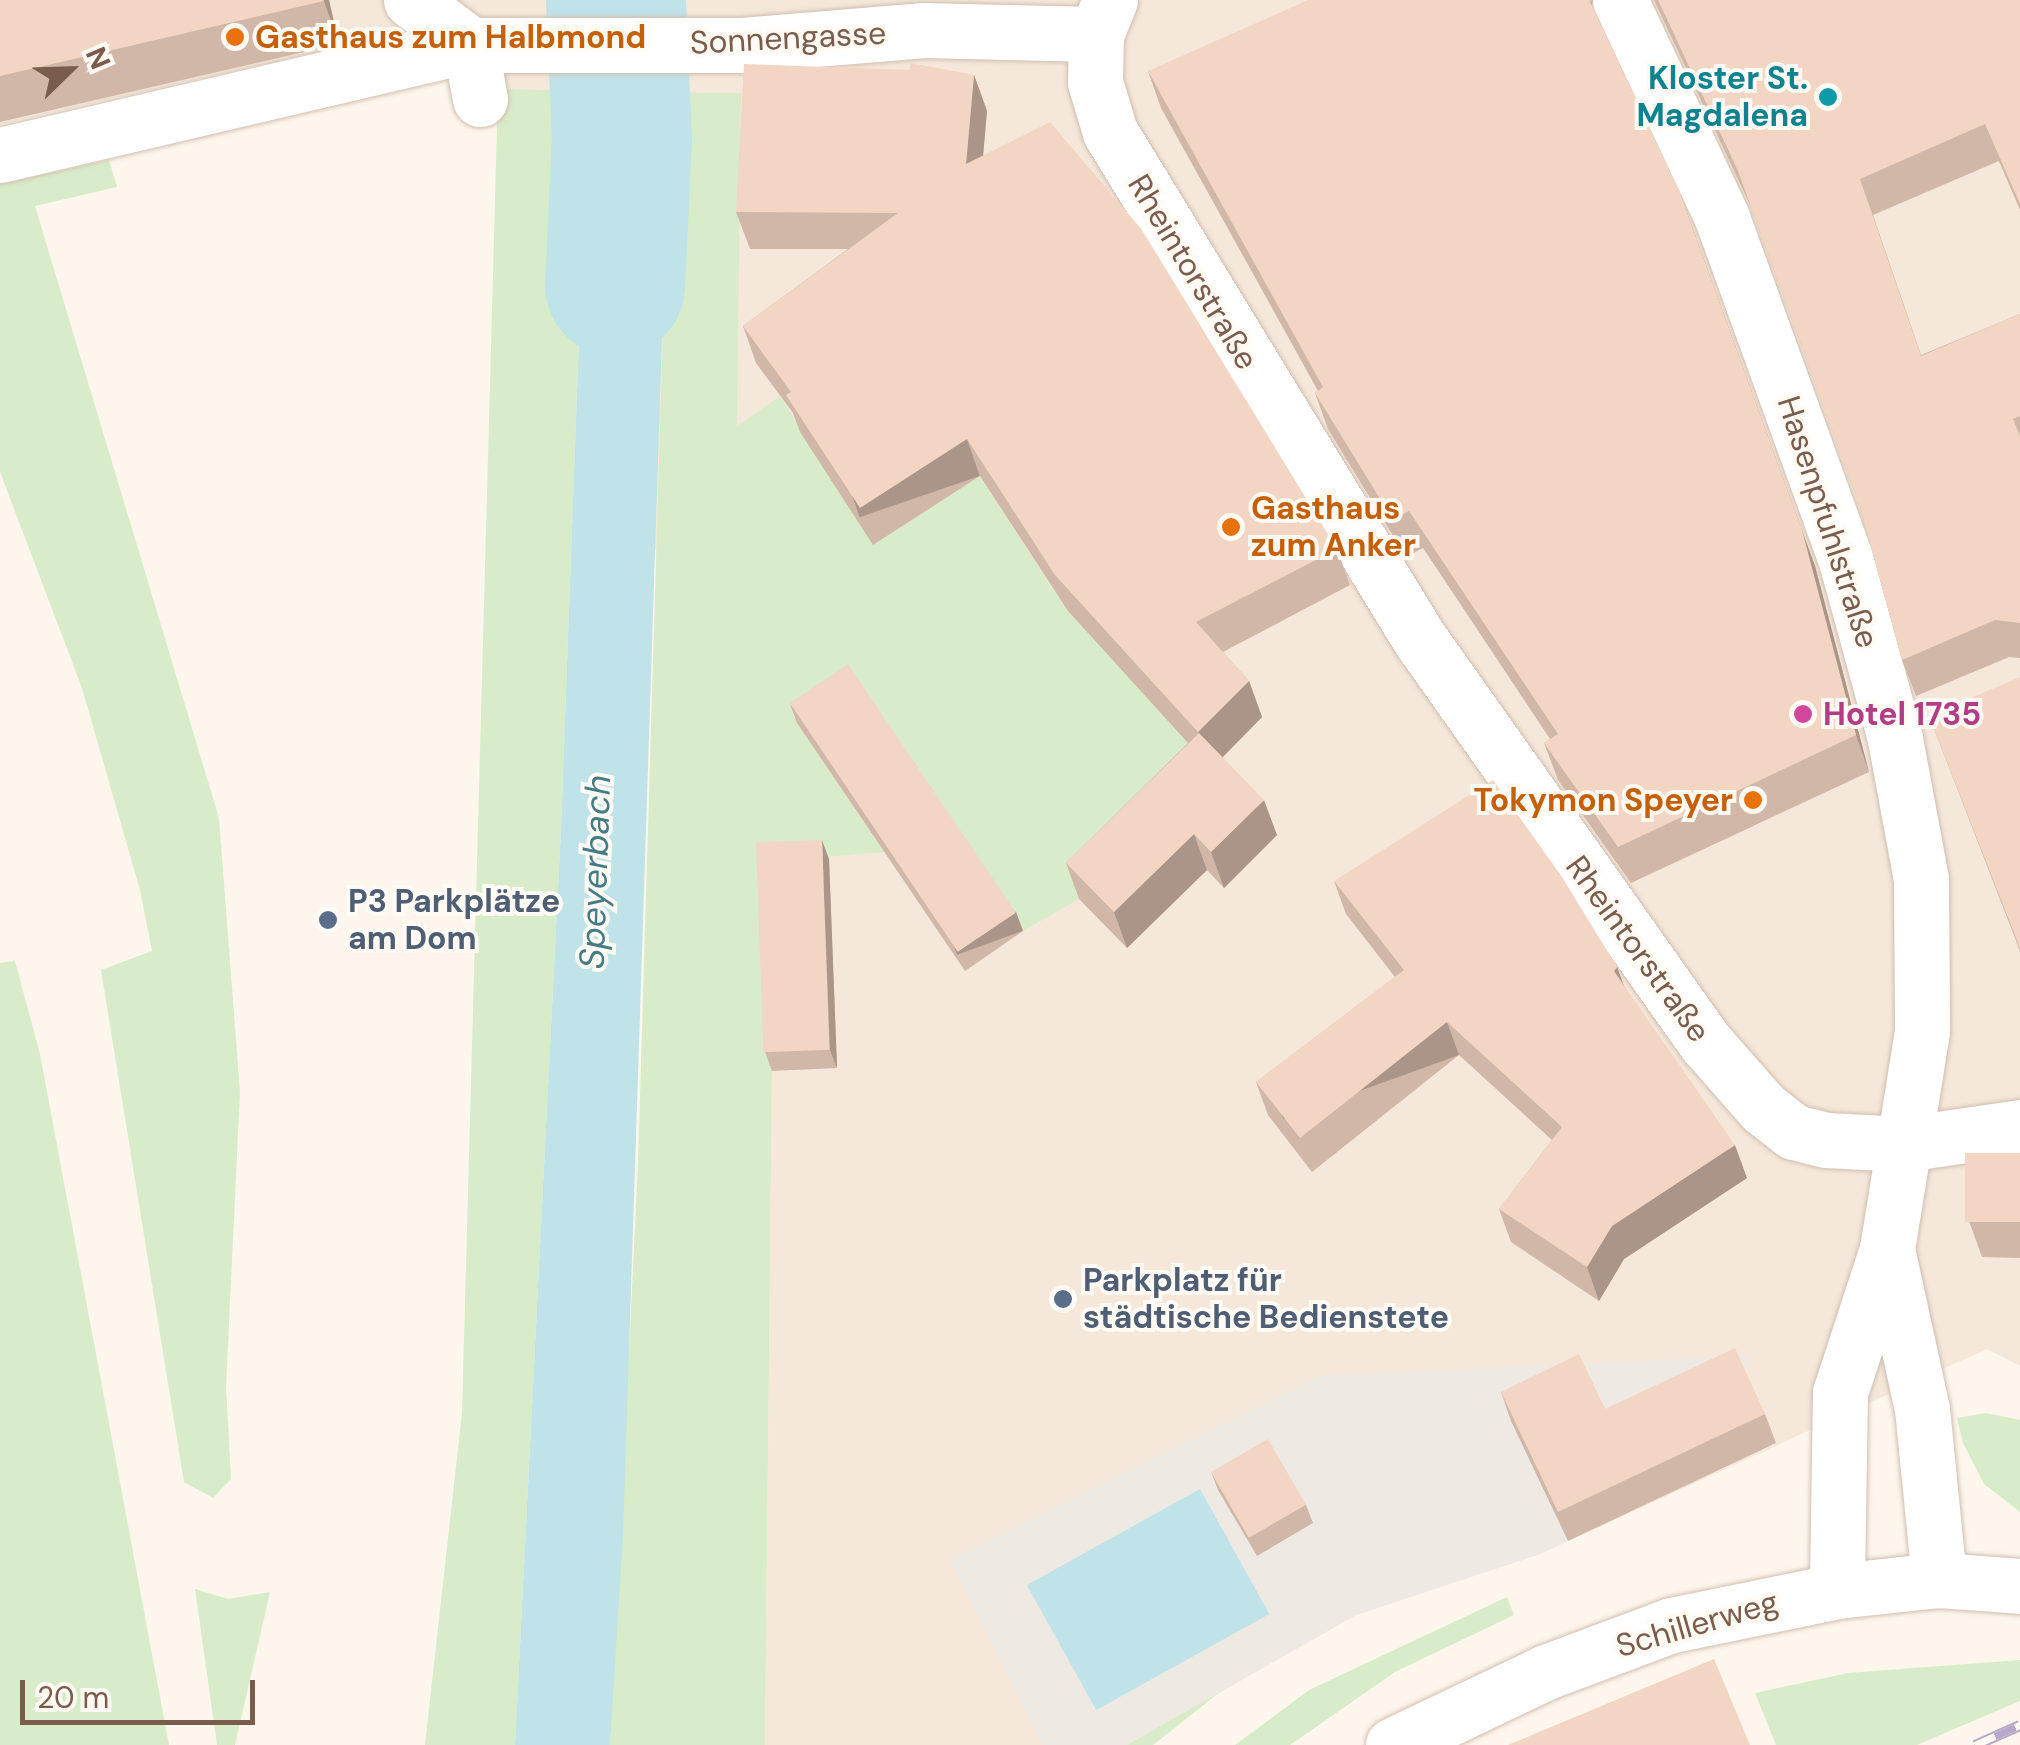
<!DOCTYPE html>
<html>
<head>
<meta charset="utf-8">
<style>
  body { margin:0 }
  #map { position:relative; width:2020px; height:1745px; overflow:hidden; background:#fdf6ec; font-family:"DM Sans",sans-serif }
  div>[style] { position:absolute }
  .residential>* { inset:0; background:#f5e8da }
  .industrial>* { inset:0; background:#efe9e4 }
  .green>* { inset:0; background:#d8ecc9 }
  .water>* { inset:0; background:#bfe3e8; transform-origin:0 0 }
  .river>* { height:140px; margin:-70px; padding:0 70px; transform-origin:70px; border-radius:70px; background:#bfe3e8 }
  .roads { filter:drop-shadow(0 0 2px #d1beb0) drop-shadow(0 0 2px #d1beb0) }
  .pedestrian>* { height:55px; margin:-27.5px; padding:0 27.5px; transform-origin:27.5px; border-radius:27.5px; background:#fff }
  .minor>* { height:55px; margin:-27.5px; padding:0 27.5px; transform-origin:27.5px; border-radius:27.5px; background:#fff }
  .tertiary>* { height:55px; margin:-27.5px; padding:0 27.5px; transform-origin:27.5px; border-radius:27.5px; background:#fff }
  .rail>* { height:11px; margin-top:-5.5px; transform-origin:0; background:repeating-linear-gradient(90deg,#fffaf3 0 22px,#b9a8c9 0 44px); box-sizing:border-box; border-block:2px solid #b9a8c9 }
  .wall>* { inset:0; background:#d1b7a8 }
  .shaded-wall>* { inset:0; background:#aa9588; transform-origin:0 0 }
  .building>* { inset:0; background:#f3d5c3; transform-origin:0 0 }
  .dots>* { width:28px; height:28px; translate:-50% -50%; box-sizing:border-box; border:5px solid #fffaf3; border-radius:50% }
  span { translate:-50% -50%; white-space:nowrap; text-align:center; line-height:1.15; -webkit-text-stroke:8px #fffaf3; paint-order:stroke }
  .food-label { font-size:32px; color:#c56008; font-weight:700 }
  .left { translate:0 -50%; text-align:left }
  .right { translate:-100% -50%; text-align:right }
  .street-label { font-size:32px; color:#7a5c4d }
  .culture-label { font-size:32px; color:#0d838f; font-weight:700 }
  .hotel-label { font-size:32px; color:#b23c85; font-weight:700 }
  .service-label { font-size:32px; color:#4e5e75; font-weight:700 }
  .water-label { font-size:35px; color:#437c86; font-style:italic }
  .north { position:absolute; left:20px; top:20px; width:100px; height:100px; -webkit-text-stroke:8px #fffaf3; paint-order:stroke; rotate:67deg; font-size:28px; font-weight:700; line-height:40px; text-align:center; color:#7a5c4d }
  .north::after { content:''; display:block; margin:auto; width:35px; height:45px; background:#7a5c4d; clip-path:polygon(50% 0,100% 100%,50% 72%,0 100%) }
  .scale { position:absolute; left:20px; top:1680px; width:235px; height:45px; box-sizing:border-box; border:5px solid #7a5c4d; border-top:0; padding-left:12px; font-size:30px; line-height:35px; white-space:nowrap; color:#7a5c4d; -webkit-text-stroke:8px #fffaf3; paint-order:stroke }
</style>
</head>
<body>
<div id="map">
  <div class="residential">
    <i style="clip-path:polygon(0 0,2020px 0,2020px 1366px,1987px 1349px,1540px 1554px,1356px 1615px,1127px 1745px,765px 1745px,772px 1071px,762px 862px,498px 89px,390px 44px,340px 47px,0 124px)"></i>
  </div>
  <div class="industrial">
    <i style="clip-path:polygon(1746px 1356px,1745px 1377px,1776px 1443px,1540px 1554px,1356px 1615px,1127px 1745px,1043px 1745px,950px 1560px,1319px 1376px)"></i>
  </div>
  <div class="green">
    <i style="clip-path:polygon(498px 89px,588px 91px,561px 828px,515px 1745px,425px 1745px,462px 1413px)"></i>
    <i style="clip-path:polygon(670px 92px,741px 93px,737px 426px,780px 396px,873px 545px,980px 476px,1054px 591px,1212px 768px,1079px 899px,1023px 931px,855px 683px,797px 723px,884px 852px,762px 862px,772px 1071px,765px 1745px,610px 1745px,638px 1163px)"></i>
    <i style="clip-path:polygon(109px 160px,117px 187px,35px 206px,219px 818px,240px 1092px,226px 1387px,231px 1479px,213px 1498px,184px 1482px,101px 970px,152px 951px,140px 890px,82px 688px,0 472px,0 184px)"></i>
    <i style="clip-path:polygon(15px 961px,40px 1054px,169px 1745px,0 1745px,0 963px)"></i>
    <i style="clip-path:polygon(1986px 1413px,2020px 1420px,2020px 1512px,1984px 1484px,1963px 1443px,1957px 1418px)"></i>
    <i style="clip-path:polygon(195px 1589px,228px 1599px,270px 1592px,235px 1745px,217px 1745px)"></i>
    <i style="clip-path:polygon(1507px 1597px,1514px 1615px,1395px 1672px,1290px 1745px,1235px 1745px,1309px 1690px)"></i>
    <i style="clip-path:polygon(2020px 1660px,2020px 1701px,1917px 1745px,1776px 1745px,1755px 1693px,1848px 1673px)"></i>
    <i style="clip-path:polygon(1220px 1692px,1153px 1745px,1127px 1745px)"></i>
  </div>
  <div class="water">
    <i style="clip-path:polygon(588px 91px,670px 92px,623px 1535px,610px 1745px,515px 1745px,561px 828px)"></i>
    <i style="left:1200px;top:1489px;width:143px;height:198px;rotate:61deg"></i>
  </div>
  <div class="river">
    <i style="left:615px;top:286px;width:147px;rotate:-87.3deg"></i>
    <i style="left:622px;top:139px;width:139px;rotate:-92.5deg"></i>
  </div>
  <div class="roads">
    <div class="pedestrian">
      <i style="left:411px;top:0;width:74px;rotate:37.3deg"></i>
      <i style="left:470px;top:45px;width:55px;rotate:79.5deg"></i>
      <i style="left:0;top:155px;width:483px;rotate:-13.2deg"></i>
      <i style="left:470px;top:45px;width:272px"></i>
      <i style="left:742px;top:45px;width:183px;rotate:-4.7deg"></i>
      <i style="left:924px;top:30px;width:172px;rotate:1.3deg"></i>
    </div>
    <div class="minor">
      <i style="left:1110px;top:0;width:37px;rotate:112deg"></i>
      <i style="left:1096px;top:34px;width:48px;rotate:91.2deg"></i>
      <i style="left:1095px;top:82px;width:52px;rotate:73.3deg"></i>
      <i style="left:1110px;top:132px;width:593px;rotate:58.59deg"></i>
      <i style="left:1419px;top:638px;width:496px;rotate:54.7deg"></i>
      <i style="left:1706px;top:1043px;width:86px;rotate:48.8deg"></i>
      <i style="left:1763px;top:1108px;width:39px;rotate:38deg"></i>
      <i style="left:1794px;top:1132px;width:33px;rotate:14deg"></i>
      <i style="left:1826px;top:1140px;width:78px;rotate:2.9deg"></i>
      <i style="left:1904px;top:1144px;width:117px;rotate:-8.3deg"></i>
      <i style="left:1620px;top:0;width:241px;rotate:64.9deg"></i>
      <i style="left:1722px;top:218px;width:361px;rotate:70.1deg"></i>
      <i style="left:1845px;top:557px;width:189px;rotate:74.6deg"></i>
      <i style="left:1895px;top:739px;width:142px;rotate:79.5deg"></i>
      <i style="left:1921px;top:879px;width:152px;rotate:89.6deg"></i>
      <i style="left:1922px;top:1031px;width:114px;rotate:99.1deg"></i>
      <i style="left:1904px;top:1144px;width:106px;rotate:99.2deg"></i>
      <i style="left:1887px;top:1249px;width:151px;rotate:108.1deg"></i>
      <i style="left:1840px;top:1393px;width:198px;rotate:90.9deg"></i>
      <i style="left:1887px;top:1249px;width:164px;rotate:77.7deg"></i>
      <i style="left:1922px;top:1409px;width:172px;rotate:84.3deg"></i>
    </div>
    <div class="tertiary">
      <i style="left:1393px;top:1745px;width:170px;rotate:-25.5deg"></i>
      <i style="left:1546px;top:1672px;width:134px;rotate:-20.5deg"></i>
      <i style="left:1672px;top:1625px;width:168px;rotate:-11.6deg"></i>
      <i style="left:1837px;top:1591px;width:103px;rotate:-6.2deg"></i>
      <i style="left:1939px;top:1580px;width:81px;rotate:4.2deg"></i>
    </div>
  </div>
  <div class="rail">
    <i style="left:1975px;top:1745px;width:49px;rotate:-24deg"></i>
  </div>
  <div class="wall">
    <i style="clip-path:polygon(0 0,329px 0,339px 44px,0 122px)"></i>
    <i style="clip-path:polygon(1593px 0,1592px 6px,1815px 566px,1869px 772px,1631px 883px,1558px 780px,1544px 743px,1550px 739px,1423px 548px,1406px 557px,1328px 429px,1315px 393px,1318px 391px,1161px 108px,1148px 71px)"></i>
    <i style="clip-path:polygon(1654px 0,2020px 0,2020px 210px,1999px 161px,1873px 215px,1921px 355px,2020px 314px,2020px 658px,2009px 657px,1916px 696px,1902px 660px,1861px 510px,1751px 207px)"></i>
    <i style="clip-path:polygon(974px 75px,987px 111px,983px 156px,1337px 549px,1350px 585px,1223px 652px,1249px 681px,1262px 717px,1223px 757px,1277px 835px,1224px 888px,1207px 870px,1127px 948px,1079px 899px,1066px 863px,1188px 743px,1068px 611px,980px 476px,873px 545px,800px 432px,793px 413px,756px 363px,743px 326px,848px 249px,750px 249px,736px 212px)"></i>
    <i style="clip-path:polygon(2020px 678px,2020px 951px,1929px 716px)"></i>
    <i style="clip-path:polygon(790px 704px,1016px 912px,1023px 931px,965px 971px,797px 723px)"></i>
    <i style="clip-path:polygon(829px 859px,837px 1068px,772px 1071px,765px 1052px)"></i>
    <i style="clip-path:polygon(1334px 881px,1617px 967px,1624px 986px,1747px 1178px,1624px 1259px,1599px 1301px,1511px 1242px,1499px 1209px,1552px 1140px,1459px 1055px,1312px 1172px,1268px 1115px,1256px 1082px,1395px 977px,1346px 914px)"></i>
    <i style="clip-path:polygon(2020px 1153px,2020px 1258px,1982px 1257px,1969px 1221px)"></i>
    <i style="clip-path:polygon(1501px 1392px,1605px 1409px,1765px 1414px,1776px 1443px,1568px 1541px,1511px 1421px)"></i>
    <i style="clip-path:polygon(1211px 1472px,1306px 1505px,1313px 1523px,1257px 1556px,1218px 1490px)"></i>
  </div>
  <div class="shaded-wall">
    <i style="clip-path:polygon(323px 0,329px 0,339px 44px,324px 1px)"></i>
    <i style="clip-path:polygon(974px 75px,987px 111px,979px 201px,966px 164px)"></i>
    <i style="clip-path:polygon(1680px 193px,1815px 566px,1869px 772px,1856px 735px)"></i>
    <i style="left:967px;top:439px;width:39px;height:127px;rotate:71deg"></i>
    <i style="clip-path:polygon(1249px 681px,1262px 717px,1212px 768px,1198px 732px)"></i>
    <i style="clip-path:polygon(1264px 800px,1277px 835px,1224px 888px,1211px 852px)"></i>
    <i style="clip-path:polygon(1194px 834px,1207px 870px,1127px 948px,1114px 912px)"></i>
    <i style="clip-path:polygon(822px 840px,829px 859px,837px 1068px,830px 1050px)"></i>
    <i style="left:1016px;top:912px;width:20px;height:70px;rotate:70deg"></i>
    <i style="clip-path:polygon(1617px 967px,1629px 1000px,1614px 971px)"></i>
    <i style="left:1447px;top:1022px;width:35px;height:187px;rotate:70deg"></i>
    <i style="clip-path:polygon(1735px 1145px,1747px 1178px,1624px 1259px,1599px 1301px,1587px 1267px,1612px 1226px)"></i>
  </div>
  <div class="building">
    <i style="clip-path:polygon(0 0,323px 0,324px 1px,0 76px)"></i>
    <i style="clip-path:polygon(1308px 0,1589px 0,1680px 193px,1802px 530px,1856px 735px,1618px 847px,1544px 743px,1558px 734px,1409px 511px,1393px 520px,1315px 393px,1323px 387px,1148px 71px)"></i>
    <i style="clip-path:polygon(1658px 0,2020px 0,2020px 204px,1985px 124px,1860px 179px,1921px 356px,2020px 314px,2020px 416px,2013px 419px,2020px 436px,2020px 623px,1995px 620px,1902px 660px,1861px 510px,1738px 171px)"></i>
    <i style="clip-path:polygon(910px 63px,974px 75px,966px 164px,1050px 122px,1142px 230px,1337px 549px,1196px 622px,1249px 681px,1198px 732px,1055px 575px,967px 439px,860px 508px,786px 395px,791px 392px,743px 326px,898px 213px,736px 212px,744px 64px,910px 70px)"></i>
    <i style="left:848px;top:664px;width:300px;height:70px;rotate:56deg"></i>
    <i style="clip-path:polygon(2020px 677px,2020px 948px,1929px 716px)"></i>
    <i style="clip-path:polygon(1199px 733px,1264px 800px,1211px 852px,1194px 834px,1114px 912px,1066px 863px)"></i>
    <i style="clip-path:polygon(1493px 780px,1562px 877px,1617px 967px,1614px 971px,1735px 1145px,1612px 1226px,1587px 1267px,1499px 1209px,1562px 1127px,1447px 1022px,1300px 1138px,1256px 1082px,1404px 970px,1334px 881px)"></i>
    <i style="left:822px;top:840px;width:210px;height:66px;rotate:88deg"></i>
    <i style="left:2020px;top:1153px;width:69px;height:55px;rotate:90deg"></i>
    <i style="clip-path:polygon(1735px 1348px,1765px 1414px,1558px 1512px,1501px 1392px,1579px 1354px,1605px 1409px)"></i>
    <i style="left:1268px;top:1439px;width:76px;height:66px;rotate:60deg"></i>
    <i style="clip-path:polygon(1714px 1659px,1750px 1745px,1508px 1745px)"></i>
  </div>
  <div class="dots">
    <i style="left:235px;top:37px;background:#e8710a"></i>
    <i style="left:1828px;top:97px;background:#0f9aa8"></i>
    <i style="left:1231px;top:527px;background:#e8710a"></i>
    <i style="left:1803px;top:714px;background:#d1479c"></i>
    <i style="left:1753px;top:800px;background:#e8710a"></i>
    <i style="left:328px;top:920px;background:#5c6f8a"></i>
    <i style="left:1063px;top:1299px;background:#5c6f8a"></i>
  </div>
  <div class="food-label">
    <span class="left" style="left:255px;top:37px">Gasthaus zum Halbmond</span>
    <span class="left" style="left:1251px;top:527px">Gasthaus<br>zum Anker</span>
    <span class="right" style="left:1733px;top:800px">Tokymon Speyer</span>
  </div>
  <div class="street-label">
    <span style="left:788px;top:38px;rotate:-3deg">Sonnengasse</span>
    <span style="left:1193px;top:272px;rotate:59deg">Rheintorstraße</span>
    <span style="left:1828px;top:522px;rotate:72deg">Hasenpfuhlstraße</span>
    <span style="left:1638px;top:949px;rotate:54deg">Rheintorstraße</span>
    <span style="left:1697px;top:1624px;rotate:-16deg">Schillerweg</span>
  </div>
  <div class="culture-label">
    <span class="right" style="left:1808px;top:97px">Kloster St.<br>Magdalena</span>
  </div>
  <div class="hotel-label">
    <span class="left" style="left:1823px;top:714px">Hotel 1735</span>
  </div>
  <div class="service-label">
    <span class="left" style="left:348px;top:920px">P3 Parkplätze<br>am Dom</span>
    <span class="left" style="left:1083px;top:1299px">Parkplatz für<br>städtische Bedienstete</span>
  </div>
  <div class="water-label">
    <span style="left:595px;top:872px;rotate:-88deg">Speyerbach</span>
  </div>
  <div class="north">N</div>
  <div class="scale">20 m</div>
</div>
</body>
</html>
